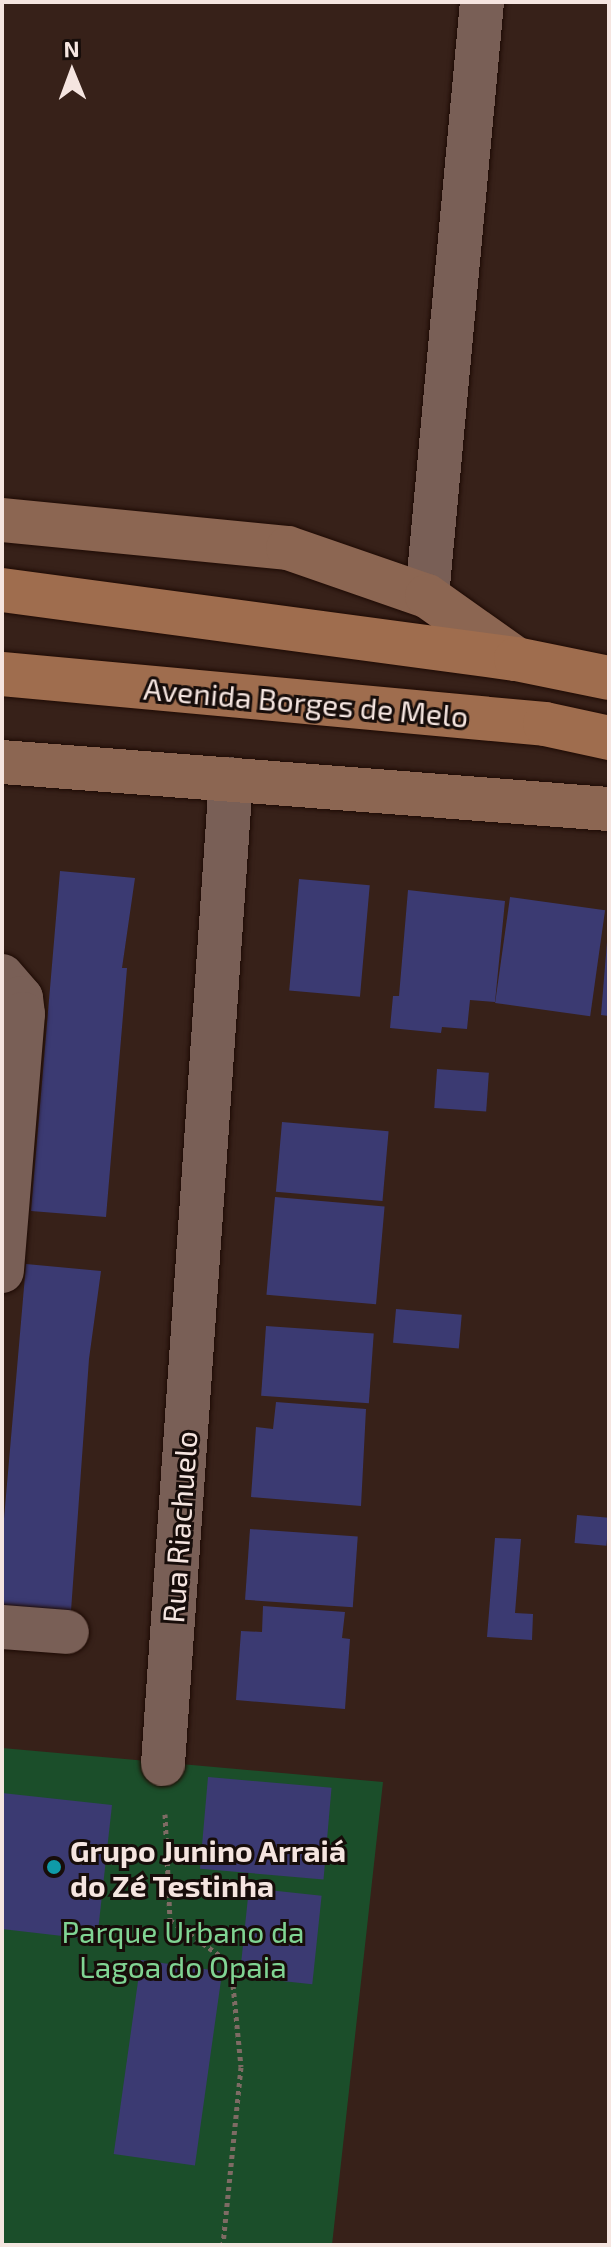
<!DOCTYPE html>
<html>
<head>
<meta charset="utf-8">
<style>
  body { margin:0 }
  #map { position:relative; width:611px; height:2247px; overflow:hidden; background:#372119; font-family:"Exo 2",sans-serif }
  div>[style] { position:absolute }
  .green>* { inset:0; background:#1b4e2a }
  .building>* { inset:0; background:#3b3a72; transform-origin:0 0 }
  .path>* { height:5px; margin-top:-2.5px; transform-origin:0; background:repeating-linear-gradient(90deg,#7e6b64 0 4px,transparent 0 8px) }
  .roads { filter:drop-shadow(0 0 2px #1d0a04) drop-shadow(0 0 2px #1d0a04) }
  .street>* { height:44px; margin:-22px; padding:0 22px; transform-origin:22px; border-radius:22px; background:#795f56 }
  .secondary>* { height:44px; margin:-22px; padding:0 22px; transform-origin:22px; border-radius:22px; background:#8c6652 }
  .primary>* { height:44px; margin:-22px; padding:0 22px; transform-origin:22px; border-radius:22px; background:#9f6d4e }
  .dots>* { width:22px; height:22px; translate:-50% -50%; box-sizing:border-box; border:4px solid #170d0a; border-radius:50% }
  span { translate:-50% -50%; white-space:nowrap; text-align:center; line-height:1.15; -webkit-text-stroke:6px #170d0a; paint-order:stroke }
  .street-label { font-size:30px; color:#f5e5e0 }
  .poi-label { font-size:30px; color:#f5e5e0; font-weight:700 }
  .left { translate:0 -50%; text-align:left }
  .park-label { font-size:30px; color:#80d493 }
  .frame { position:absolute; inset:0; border:4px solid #f5e5e0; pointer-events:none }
  .north { position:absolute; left:32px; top:32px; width:80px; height:80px; -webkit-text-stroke:6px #170d0a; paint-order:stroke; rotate:359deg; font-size:22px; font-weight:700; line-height:32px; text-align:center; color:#f5e5e0 }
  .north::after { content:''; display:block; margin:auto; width:28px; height:36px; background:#f5e5e0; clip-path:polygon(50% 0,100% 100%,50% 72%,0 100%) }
</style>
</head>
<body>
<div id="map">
  <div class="green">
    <i style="clip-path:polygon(2px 1748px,383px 1782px,332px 2245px,2px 2245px)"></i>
  </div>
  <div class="building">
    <i style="clip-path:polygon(60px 871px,135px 878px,122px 968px,127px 968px,106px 1217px,31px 1211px)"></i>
    <i style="left:299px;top:879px;width:71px;height:112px;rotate:5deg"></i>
    <i style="clip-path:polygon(408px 890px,505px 901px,495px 1002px,470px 1000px,467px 1029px,442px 1027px,441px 1033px,390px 1028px,393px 996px,399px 996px)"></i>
    <i style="left:510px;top:897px;width:96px;height:107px;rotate:8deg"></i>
    <i style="clip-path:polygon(607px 942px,609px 942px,609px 1016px,601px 1015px)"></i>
    <i style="left:437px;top:1069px;width:52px;height:39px;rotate:4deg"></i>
    <i style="left:282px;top:1122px;width:107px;height:70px;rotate:5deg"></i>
    <i style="left:275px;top:1197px;width:110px;height:98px;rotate:5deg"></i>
    <i style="clip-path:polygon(26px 1264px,101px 1271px,89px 1359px,71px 1611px,2px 1606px,2px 1542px)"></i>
    <i style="left:396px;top:1309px;width:66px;height:34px;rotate:5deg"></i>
    <i style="left:266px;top:1326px;width:108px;height:70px;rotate:4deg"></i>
    <i style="clip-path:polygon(276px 1402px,366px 1409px,361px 1506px,251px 1497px,256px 1427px,273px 1429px)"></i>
    <i style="left:577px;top:1515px;width:32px;height:28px;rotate:5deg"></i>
    <i style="left:250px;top:1529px;width:108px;height:71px;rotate:4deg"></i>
    <i style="clip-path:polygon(495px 1538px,521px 1539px,515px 1613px,533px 1614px,532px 1640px,487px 1637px)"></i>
    <i style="clip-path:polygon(263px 1606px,345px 1612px,342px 1638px,350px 1639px,345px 1709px,236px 1700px,241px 1631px,262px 1632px)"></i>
    <i style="left:208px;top:1777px;width:124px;height:92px;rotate:5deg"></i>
    <i style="clip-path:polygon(2px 1793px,112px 1805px,97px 1940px,2px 1929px)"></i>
    <i style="left:249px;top:1888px;width:73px;height:89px;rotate:6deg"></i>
    <i style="left:141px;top:1960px;width:82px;height:196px;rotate:8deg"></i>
  </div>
  <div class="path">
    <i style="left:165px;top:1814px;width:106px;rotate:87.3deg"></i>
    <i style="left:170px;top:1920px;width:69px;rotate:35.5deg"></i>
    <i style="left:226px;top:1960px;width:26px;rotate:74deg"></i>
    <i style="left:233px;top:1985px;width:82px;rotate:84.4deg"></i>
    <i style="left:241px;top:2067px;width:179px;rotate:95.8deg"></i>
  </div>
  <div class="roads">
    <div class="street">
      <i style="left:427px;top:596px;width:597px;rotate:-84.71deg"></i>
      <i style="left:2px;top:976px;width:29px;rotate:49deg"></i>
      <i style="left:21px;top:998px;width:16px;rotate:83deg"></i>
      <i style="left:23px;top:1014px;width:258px;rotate:94.7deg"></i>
      <i style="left:2px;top:1627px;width:65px;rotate:4.4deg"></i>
      <i style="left:163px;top:1764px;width:987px;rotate:-86.05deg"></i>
    </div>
    <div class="secondary">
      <i style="left:2px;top:520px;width:287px;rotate:5.6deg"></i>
      <i style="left:288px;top:548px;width:147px;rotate:19.1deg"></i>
      <i style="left:427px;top:596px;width:109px;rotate:35.3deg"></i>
      <i style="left:2px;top:762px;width:609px;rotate:4.43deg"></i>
    </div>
    <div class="primary">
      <i style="left:2px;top:590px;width:519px;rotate:7.65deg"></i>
      <i style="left:516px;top:659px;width:95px;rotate:11.5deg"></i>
      <i style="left:2px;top:674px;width:545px;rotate:5.26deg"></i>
      <i style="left:545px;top:724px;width:66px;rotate:12.3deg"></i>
    </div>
  </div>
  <div class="dots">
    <i style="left:54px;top:1867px;background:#0f9aa8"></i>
  </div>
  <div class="street-label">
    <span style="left:306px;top:702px;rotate:5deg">Avenida Borges de Melo</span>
    <span style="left:179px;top:1527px;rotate:-86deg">Rua Riachuelo</span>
  </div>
  <div class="poi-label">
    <span class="left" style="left:70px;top:1867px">Grupo Junino Arraiá<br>do Zé Testinha</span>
  </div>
  <div class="park-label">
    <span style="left:183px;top:1948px">Parque Urbano da<br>Lagoa do Opaia</span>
  </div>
  <div class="frame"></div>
  <div class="north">N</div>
</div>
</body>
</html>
